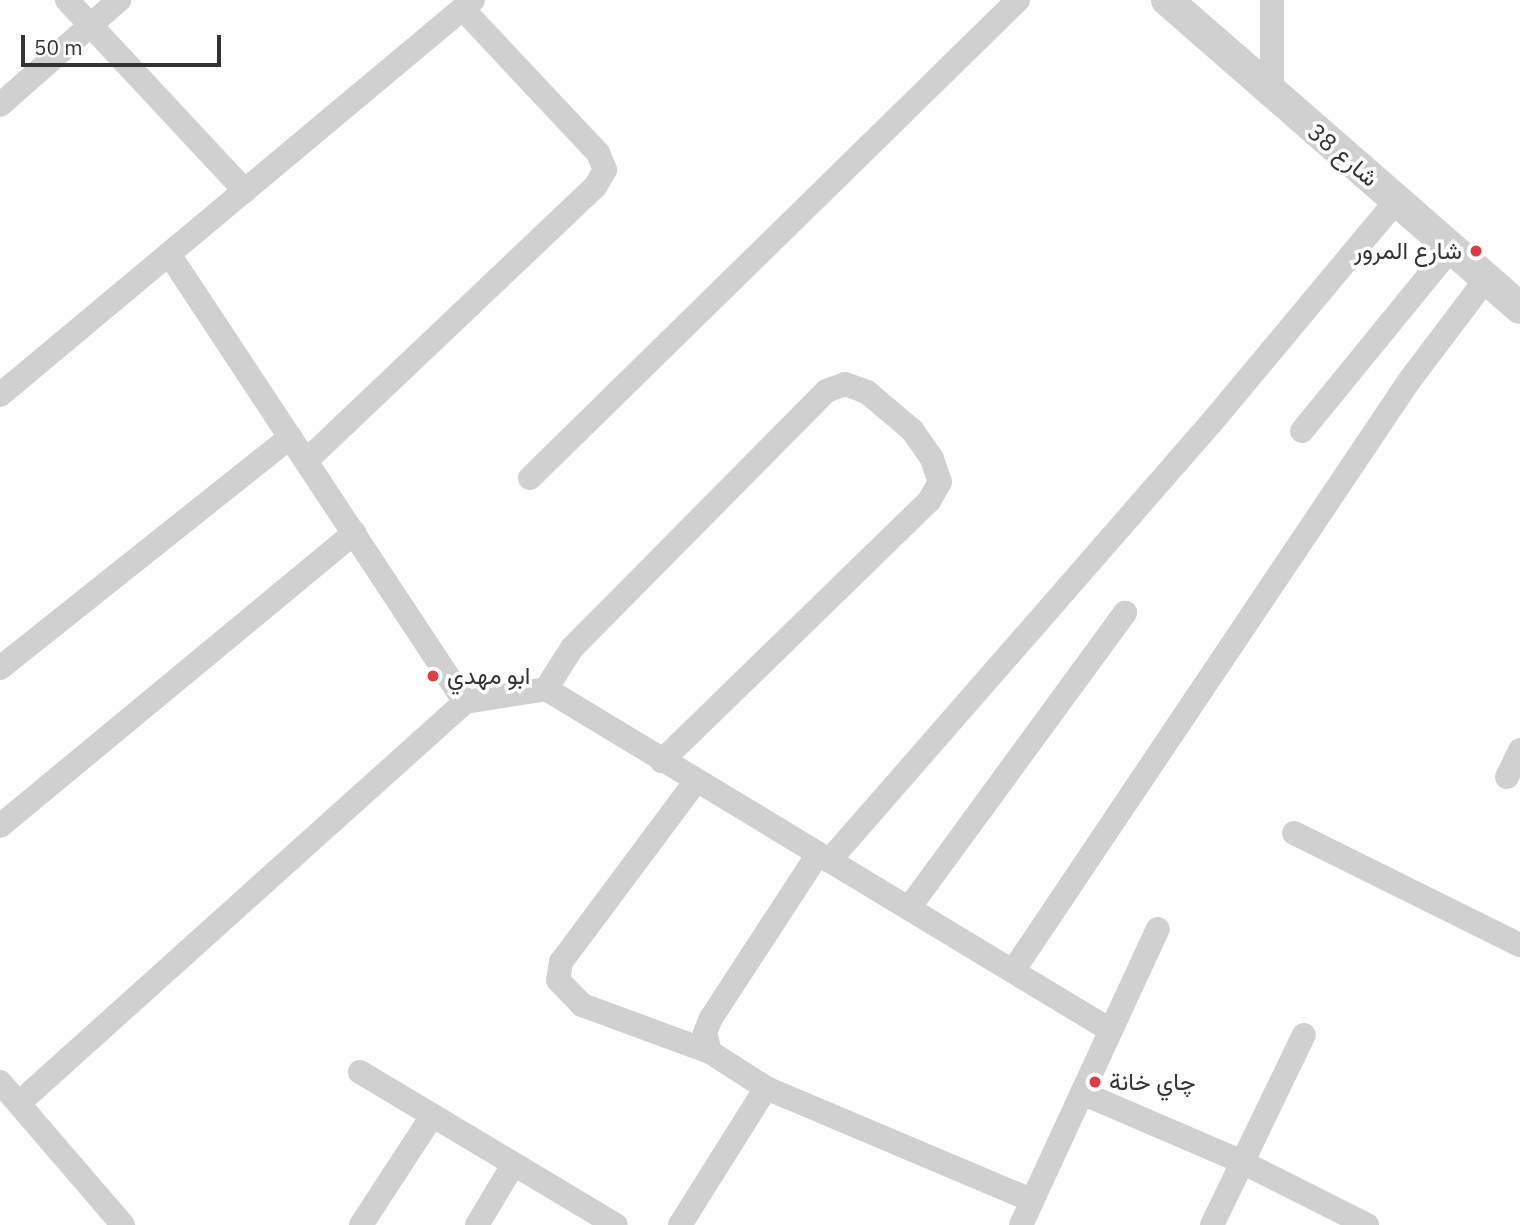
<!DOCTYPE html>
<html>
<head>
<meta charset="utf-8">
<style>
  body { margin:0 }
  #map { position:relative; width:1520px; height:1225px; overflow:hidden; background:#fff; font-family:"IBM Plex Sans",Vazirmatn,sans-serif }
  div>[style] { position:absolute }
  .minor>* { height:24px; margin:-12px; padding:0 12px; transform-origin:12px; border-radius:12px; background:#d0d0d0 }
  .tertiary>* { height:32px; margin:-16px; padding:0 16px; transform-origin:16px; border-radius:16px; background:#d0d0d0 }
  .dots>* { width:19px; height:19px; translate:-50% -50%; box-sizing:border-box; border:4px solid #fff; border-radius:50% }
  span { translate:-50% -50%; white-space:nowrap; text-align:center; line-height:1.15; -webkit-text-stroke:7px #fff; paint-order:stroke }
  .street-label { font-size:24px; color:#333 }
  .poi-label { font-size:24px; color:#333 }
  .right { translate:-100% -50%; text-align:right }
  .left { translate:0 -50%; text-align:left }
  .scale { position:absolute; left:21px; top:35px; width:200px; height:32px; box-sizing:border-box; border:4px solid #333; border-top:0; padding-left:9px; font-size:21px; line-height:24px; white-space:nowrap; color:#333; -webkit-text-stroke:5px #fff; paint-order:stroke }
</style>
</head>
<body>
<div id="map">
  <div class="minor">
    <i style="left:67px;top:0;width:261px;rotate:47deg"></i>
    <i style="left:1272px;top:95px;width:95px;rotate:-90deg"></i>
    <i style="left:0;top:105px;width:159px;rotate:-41.4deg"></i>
    <i style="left:169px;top:254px;width:537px;rotate:56.55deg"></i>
    <i style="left:0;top:395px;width:616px;rotate:-39.87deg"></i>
    <i style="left:1302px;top:431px;width:237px;rotate:-50.8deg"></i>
    <i style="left:306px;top:461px;width:398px;rotate:-43.5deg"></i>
    <i style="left:595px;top:187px;width:20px;rotate:-60deg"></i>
    <i style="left:605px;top:170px;width:18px;rotate:-112deg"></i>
    <i style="left:598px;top:153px;width:197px;rotate:-133.2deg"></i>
    <i style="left:530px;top:478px;width:683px;rotate:-44.41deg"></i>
    <i style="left:0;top:668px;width:371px;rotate:-38.5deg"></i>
    <i style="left:546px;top:689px;width:49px;rotate:-57.6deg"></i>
    <i style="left:572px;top:648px;width:361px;rotate:-45.3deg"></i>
    <i style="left:826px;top:391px;width:20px;rotate:-20deg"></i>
    <i style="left:845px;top:384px;width:23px;rotate:20deg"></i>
    <i style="left:867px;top:392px;width:59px;rotate:40.2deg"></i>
    <i style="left:912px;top:430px;width:35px;rotate:55deg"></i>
    <i style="left:932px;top:459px;width:24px;rotate:71deg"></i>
    <i style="left:940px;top:482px;width:22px;rotate:120deg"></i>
    <i style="left:929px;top:501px;width:373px;rotate:135.8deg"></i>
    <i style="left:1507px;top:777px;width:30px;rotate:-64deg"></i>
    <i style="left:696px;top:781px;width:226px;rotate:126.7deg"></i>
    <i style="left:561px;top:962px;width:18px;rotate:99deg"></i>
    <i style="left:558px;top:980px;width:35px;rotate:46deg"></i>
    <i style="left:582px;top:1005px;width:136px;rotate:20.2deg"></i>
    <i style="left:0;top:826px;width:460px;rotate:-39.6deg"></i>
    <i style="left:1294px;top:833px;width:252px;rotate:26.4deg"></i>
    <i style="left:818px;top:854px;width:196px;rotate:123.1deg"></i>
    <i style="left:711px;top:1018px;width:16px;rotate:112deg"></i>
    <i style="left:705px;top:1033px;width:20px;rotate:75deg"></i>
    <i style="left:710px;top:1052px;width:67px;rotate:32.7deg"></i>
    <i style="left:766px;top:1088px;width:288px;rotate:22.9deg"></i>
    <i style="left:829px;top:861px;width:583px;rotate:-48.9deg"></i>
    <i style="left:1212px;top:422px;width:288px;rotate:-50.2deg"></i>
    <i style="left:909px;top:908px;width:366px;rotate:-53.8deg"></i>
    <i style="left:1013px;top:971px;width:711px;rotate:-56.13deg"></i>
    <i style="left:1409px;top:381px;width:129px;rotate:-52.9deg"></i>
    <i style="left:360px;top:1072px;width:298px;rotate:30.9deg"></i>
    <i style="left:0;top:1082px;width:189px;rotate:49.3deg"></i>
    <i style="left:1082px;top:1093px;width:174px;rotate:23.3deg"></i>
    <i style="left:1242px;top:1162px;width:140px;rotate:26.7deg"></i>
    <i style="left:19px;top:1103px;width:600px;rotate:-41.96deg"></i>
    <i style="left:465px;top:702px;width:82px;rotate:-9.1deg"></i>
    <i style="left:546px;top:689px;width:659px;rotate:31.16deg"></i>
    <i style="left:361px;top:1225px;width:130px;rotate:-56.9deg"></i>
    <i style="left:477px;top:1225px;width:70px;rotate:-59deg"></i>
    <i style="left:680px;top:1225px;width:162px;rotate:-57.9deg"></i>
    <i style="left:1021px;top:1225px;width:326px;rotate:-65.2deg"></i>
    <i style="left:1212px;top:1225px;width:211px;rotate:-64.2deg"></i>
  </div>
  <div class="tertiary">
    <i style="left:1167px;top:0;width:468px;rotate:41.1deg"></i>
  </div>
  <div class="dots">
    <i style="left:1476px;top:251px;background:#e63946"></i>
    <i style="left:433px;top:676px;background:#e63946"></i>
    <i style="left:1095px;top:1082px;background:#e63946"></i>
  </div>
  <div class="street-label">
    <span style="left:1343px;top:155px;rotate:40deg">شارع 38</span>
  </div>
  <div class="poi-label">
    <span class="right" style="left:1462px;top:251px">شارع المرور</span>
    <span class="left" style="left:447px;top:676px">ابو مهدي</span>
    <span class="left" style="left:1109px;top:1082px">چاي خانة</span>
  </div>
  <div class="scale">50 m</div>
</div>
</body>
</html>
